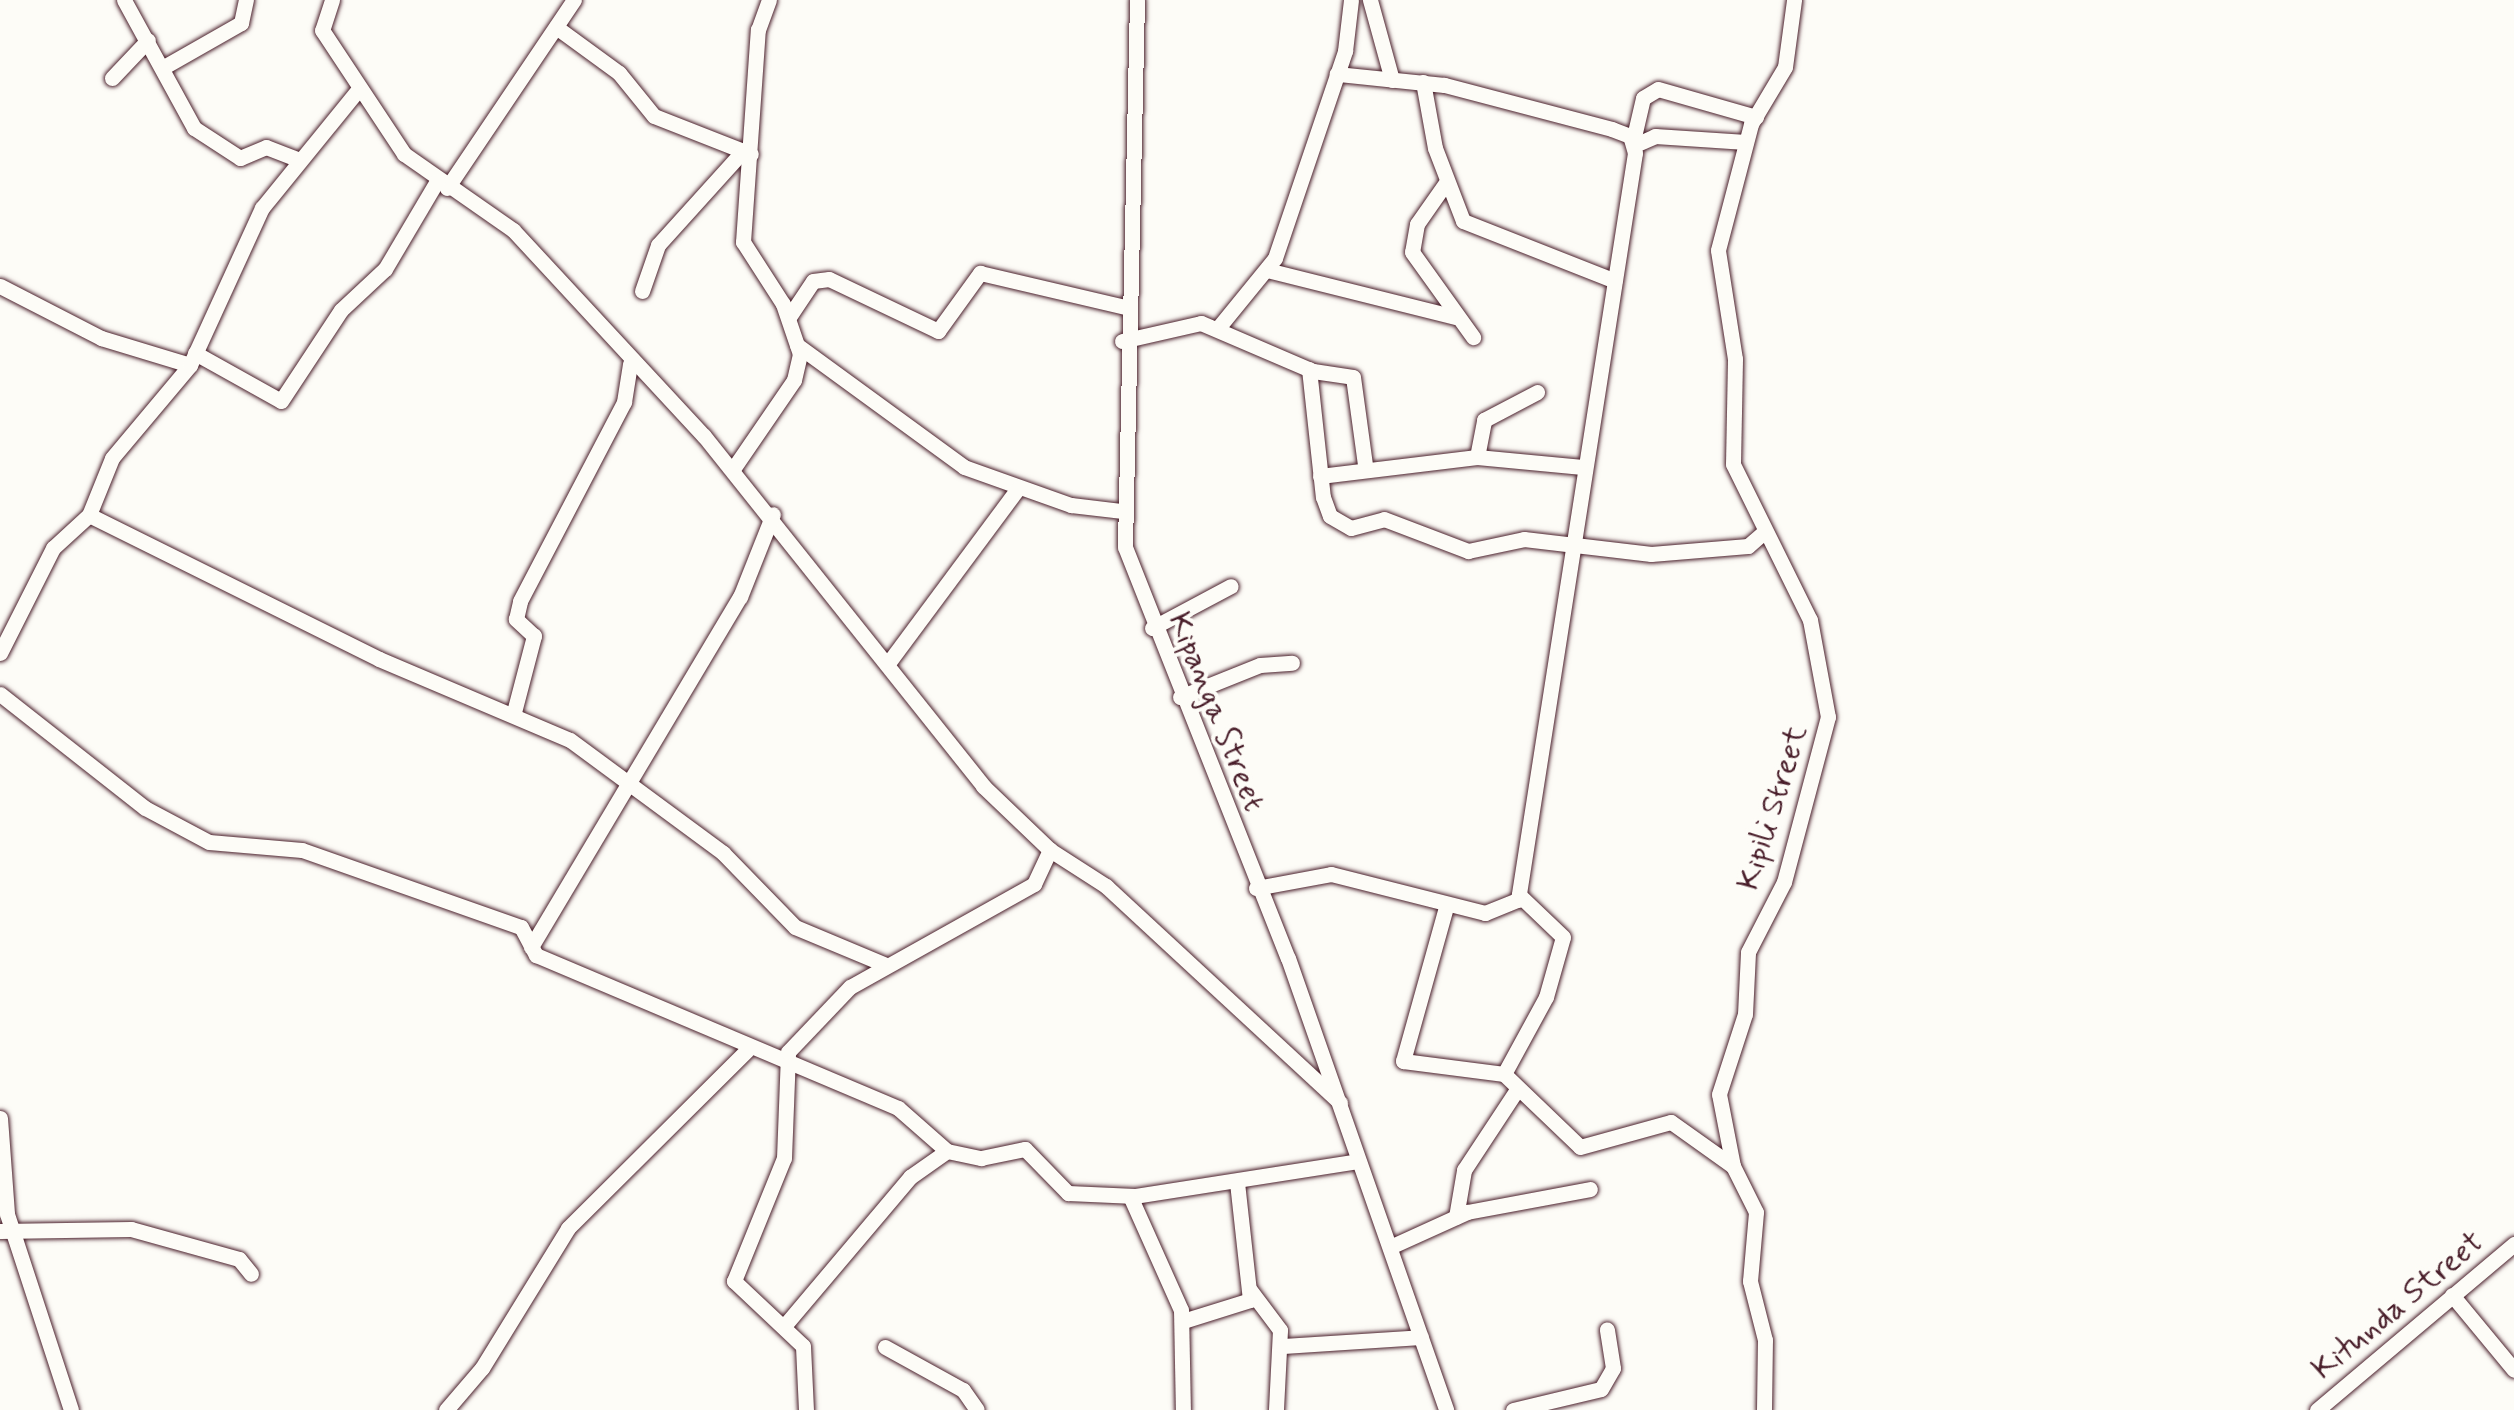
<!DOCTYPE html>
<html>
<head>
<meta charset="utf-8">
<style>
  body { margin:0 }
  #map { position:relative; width:2514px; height:1410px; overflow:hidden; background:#fdfcf7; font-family:Mynerve,sans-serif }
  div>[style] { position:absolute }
  .roads { filter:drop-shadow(0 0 2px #4a1f2b) drop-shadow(0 0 2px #4a1f2b) }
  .minor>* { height:15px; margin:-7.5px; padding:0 7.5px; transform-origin:7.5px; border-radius:7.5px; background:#fdfcf7 }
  span { translate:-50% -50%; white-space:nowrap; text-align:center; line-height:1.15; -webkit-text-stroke:8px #fdfcf7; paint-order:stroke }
  .street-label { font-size:32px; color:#4a1f2b }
</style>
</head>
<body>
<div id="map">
  <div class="roads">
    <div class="minor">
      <i style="left:124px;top:0;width:146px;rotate:61.3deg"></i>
      <i style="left:194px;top:128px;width:55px;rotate:33.1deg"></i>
      <i style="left:240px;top:158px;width:28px;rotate:-23deg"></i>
      <i style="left:266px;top:147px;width:36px;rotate:21deg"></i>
      <i style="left:332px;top:0;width:32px;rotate:108deg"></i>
      <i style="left:322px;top:30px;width:149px;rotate:56.5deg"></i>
      <i style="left:404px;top:154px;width:133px;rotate:34.9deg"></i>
      <i style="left:513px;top:230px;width:281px;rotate:47.2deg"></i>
      <i style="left:704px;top:436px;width:448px;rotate:51.4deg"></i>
      <i style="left:983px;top:786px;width:93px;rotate:43.7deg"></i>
      <i style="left:1050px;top:850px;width:67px;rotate:32.7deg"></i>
      <i style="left:1106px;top:886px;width:319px;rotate:42.8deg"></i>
      <i style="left:1137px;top:0;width:547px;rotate:91.26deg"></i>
      <i style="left:1125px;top:547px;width:442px;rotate:68.4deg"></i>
      <i style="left:1288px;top:958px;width:479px;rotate:70.7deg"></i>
      <i style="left:1370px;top:0;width:83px;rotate:74.6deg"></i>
      <i style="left:556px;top:27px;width:78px;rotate:36.1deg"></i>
      <i style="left:619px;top:73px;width:55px;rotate:50.9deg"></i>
      <i style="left:654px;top:116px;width:104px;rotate:21.4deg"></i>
      <i style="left:162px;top:68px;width:91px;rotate:-29.7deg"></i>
      <i style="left:241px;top:23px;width:24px;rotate:-78deg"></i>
      <i style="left:112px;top:78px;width:52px;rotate:-46.5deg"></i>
      <i style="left:1423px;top:82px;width:67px;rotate:79.7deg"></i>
      <i style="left:1435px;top:148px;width:78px;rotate:69deg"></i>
      <i style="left:1463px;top:221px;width:163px;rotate:21.5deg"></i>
      <i style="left:1633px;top:141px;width:44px;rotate:-76.9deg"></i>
      <i style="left:1643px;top:98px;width:17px;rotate:-31deg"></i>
      <i style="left:1658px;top:89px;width:102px;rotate:15.9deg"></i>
      <i style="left:1635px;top:145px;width:22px;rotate:-24deg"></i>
      <i style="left:1655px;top:136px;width:91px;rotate:3.8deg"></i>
      <i style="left:1445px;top:184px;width:49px;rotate:125deg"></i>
      <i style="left:1417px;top:224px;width:28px;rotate:100deg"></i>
      <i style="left:1412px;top:252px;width:105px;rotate:54.3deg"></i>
      <i style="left:447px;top:188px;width:227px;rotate:-56deg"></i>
      <i style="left:1267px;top:270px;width:194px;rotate:14deg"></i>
      <i style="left:0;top:286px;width:114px;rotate:27.2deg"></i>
      <i style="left:101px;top:338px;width:93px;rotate:16.9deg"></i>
      <i style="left:642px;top:291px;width:49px;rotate:-70.8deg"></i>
      <i style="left:658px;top:245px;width:127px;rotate:-47.9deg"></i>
      <i style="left:789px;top:317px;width:43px;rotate:-56.3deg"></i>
      <i style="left:813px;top:281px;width:16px;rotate:-7deg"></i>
      <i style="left:829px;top:279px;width:121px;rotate:25.5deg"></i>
      <i style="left:938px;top:331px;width:72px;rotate:-54.1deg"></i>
      <i style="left:980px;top:273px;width:149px;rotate:13.2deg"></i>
      <i style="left:1218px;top:328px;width:90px;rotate:-50.8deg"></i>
      <i style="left:1275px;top:258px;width:219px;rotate:-71.3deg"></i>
      <i style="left:1345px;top:51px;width:51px;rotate:-83.3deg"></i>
      <i style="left:1122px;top:341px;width:81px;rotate:-12.8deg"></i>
      <i style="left:1201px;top:323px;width:122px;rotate:23.2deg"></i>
      <i style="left:1313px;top:371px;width:40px;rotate:8.5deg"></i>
      <i style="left:1353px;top:377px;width:89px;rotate:82.2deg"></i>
      <i style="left:797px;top:345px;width:207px;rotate:36.1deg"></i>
      <i style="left:964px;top:467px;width:114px;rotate:19.6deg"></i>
      <i style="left:1071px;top:505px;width:50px;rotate:6.8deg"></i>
      <i style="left:195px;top:353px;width:98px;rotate:29.2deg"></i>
      <i style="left:281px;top:401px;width:109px;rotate:-56.6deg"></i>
      <i style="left:341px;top:310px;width:60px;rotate:-43deg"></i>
      <i style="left:385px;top:269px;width:102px;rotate:-59.4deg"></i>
      <i style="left:1309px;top:369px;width:129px;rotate:83.8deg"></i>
      <i style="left:1323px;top:497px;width:20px;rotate:70deg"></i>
      <i style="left:1330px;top:516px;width:24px;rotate:30deg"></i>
      <i style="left:1351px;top:528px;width:34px;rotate:-15deg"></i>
      <i style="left:1384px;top:519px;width:90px;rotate:20.9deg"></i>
      <i style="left:1468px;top:551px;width:57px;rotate:-12.1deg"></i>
      <i style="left:1524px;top:539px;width:128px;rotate:6.7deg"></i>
      <i style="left:1651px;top:554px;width:97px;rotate:-4.7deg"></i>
      <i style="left:1748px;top:546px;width:18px;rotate:-41deg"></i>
      <i style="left:1477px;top:457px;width:38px;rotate:-79deg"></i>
      <i style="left:1484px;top:420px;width:60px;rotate:-27.8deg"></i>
      <i style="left:733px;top:469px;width:108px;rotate:-55.6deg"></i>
      <i style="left:794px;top:380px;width:27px;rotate:-77deg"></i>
      <i style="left:800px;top:354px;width:53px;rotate:-108.8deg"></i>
      <i style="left:783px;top:304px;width:74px;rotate:-122.8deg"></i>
      <i style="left:743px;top:242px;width:213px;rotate:-86deg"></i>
      <i style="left:758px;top:30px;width:32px;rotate:-70deg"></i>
      <i style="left:1320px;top:476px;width:158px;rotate:-6.9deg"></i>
      <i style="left:1477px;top:457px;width:106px;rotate:5.4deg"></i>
      <i style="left:89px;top:515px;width:324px;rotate:26.4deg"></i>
      <i style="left:379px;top:659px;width:207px;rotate:23deg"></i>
      <i style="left:570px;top:740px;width:190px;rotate:36.4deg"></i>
      <i style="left:723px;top:853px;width:103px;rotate:45.8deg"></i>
      <i style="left:795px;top:927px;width:99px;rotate:22.7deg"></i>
      <i style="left:1152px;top:628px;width:89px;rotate:-28deg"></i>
      <i style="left:0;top:653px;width:118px;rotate:-63.2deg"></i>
      <i style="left:53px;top:548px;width:49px;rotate:-42.5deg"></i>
      <i style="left:89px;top:515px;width:61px;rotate:-68deg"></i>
      <i style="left:112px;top:458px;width:121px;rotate:-50deg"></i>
      <i style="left:190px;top:365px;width:173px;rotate:-65.4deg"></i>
      <i style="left:262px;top:208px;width:152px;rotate:-50.9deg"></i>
      <i style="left:889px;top:662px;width:217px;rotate:-53.4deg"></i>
      <i style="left:0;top:694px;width:184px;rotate:38.2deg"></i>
      <i style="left:145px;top:808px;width:72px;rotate:28deg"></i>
      <i style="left:209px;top:842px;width:93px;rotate:4.9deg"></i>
      <i style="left:302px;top:850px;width:232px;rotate:19.4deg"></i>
      <i style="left:521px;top:927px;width:32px;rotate:62deg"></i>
      <i style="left:536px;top:955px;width:393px;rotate:22.9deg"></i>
      <i style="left:898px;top:1108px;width:65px;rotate:41.3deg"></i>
      <i style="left:947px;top:1151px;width:35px;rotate:12deg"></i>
      <i style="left:981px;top:1158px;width:45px;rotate:-11.6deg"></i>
      <i style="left:1025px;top:1149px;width:62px;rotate:45.7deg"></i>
      <i style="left:1068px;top:1193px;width:67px;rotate:2.6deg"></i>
      <i style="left:1135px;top:1196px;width:226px;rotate:-8.9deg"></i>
      <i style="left:1180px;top:697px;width:86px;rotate:-21.8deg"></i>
      <i style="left:1260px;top:665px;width:32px;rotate:-4deg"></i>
      <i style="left:514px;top:712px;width:79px;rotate:-75.3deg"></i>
      <i style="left:534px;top:636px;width:25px;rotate:-137deg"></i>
      <i style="left:516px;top:619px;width:18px;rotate:-77deg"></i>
      <i style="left:520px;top:601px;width:225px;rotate:-62.4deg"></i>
      <i style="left:624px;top:402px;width:39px;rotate:-81deg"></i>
      <i style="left:1256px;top:888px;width:76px;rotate:-10.6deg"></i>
      <i style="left:1331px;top:874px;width:159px;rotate:14.2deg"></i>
      <i style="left:1485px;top:913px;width:35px;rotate:-22deg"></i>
      <i style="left:1518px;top:900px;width:756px;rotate:-81.1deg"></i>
      <i style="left:1635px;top:153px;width:18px;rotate:-106deg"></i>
      <i style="left:1630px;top:136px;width:19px;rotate:-159deg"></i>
      <i style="left:1612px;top:129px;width:174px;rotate:-165.3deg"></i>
      <i style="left:1444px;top:85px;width:108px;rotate:-174.1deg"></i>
      <i style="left:1446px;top:907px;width:160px;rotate:105.6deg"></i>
      <i style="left:1403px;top:1061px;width:102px;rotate:7.3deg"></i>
      <i style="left:1504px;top:1074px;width:105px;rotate:43.8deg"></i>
      <i style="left:1580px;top:1147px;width:94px;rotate:-15.4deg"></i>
      <i style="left:1671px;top:1122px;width:76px;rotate:35.4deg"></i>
      <i style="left:531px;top:947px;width:408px;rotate:-59.2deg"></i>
      <i style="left:740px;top:597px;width:89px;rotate:-68.3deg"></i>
      <i style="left:1504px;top:1074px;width:88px;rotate:-61.4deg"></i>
      <i style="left:1546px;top:997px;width:62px;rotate:-74.2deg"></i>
      <i style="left:1563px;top:937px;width:61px;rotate:-136.3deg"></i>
      <i style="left:0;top:1118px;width:96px;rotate:85.8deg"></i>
      <i style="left:7px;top:1214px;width:206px;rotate:71.9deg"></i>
      <i style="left:1130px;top:1196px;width:125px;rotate:65.9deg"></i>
      <i style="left:1181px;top:1310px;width:100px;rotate:88.9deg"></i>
      <i style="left:1456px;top:1217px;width:48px;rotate:-80.3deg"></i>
      <i style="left:1464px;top:1170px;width:98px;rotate:-56.6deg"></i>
      <i style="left:0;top:1231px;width:131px;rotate:-0.9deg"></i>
      <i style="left:131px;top:1229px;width:112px;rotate:15.5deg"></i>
      <i style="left:239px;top:1259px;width:19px;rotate:51deg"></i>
      <i style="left:1390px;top:1247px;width:85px;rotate:-24.4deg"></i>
      <i style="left:1467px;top:1212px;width:125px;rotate:-10.6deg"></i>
      <i style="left:1250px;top:1290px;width:50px;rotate:53.1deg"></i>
      <i style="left:1280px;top:1330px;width:80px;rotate:92.9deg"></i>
      <i style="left:2452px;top:1295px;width:97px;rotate:50.4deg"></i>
      <i style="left:1183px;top:1321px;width:70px;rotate:-17.4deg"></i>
      <i style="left:1250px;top:1300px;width:118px;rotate:-96.3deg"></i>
      <i style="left:785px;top:1325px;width:194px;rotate:-49.8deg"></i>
      <i style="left:910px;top:1177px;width:45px;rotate:-35.1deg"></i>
      <i style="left:1283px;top:1346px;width:138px;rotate:-3.7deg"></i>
      <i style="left:885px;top:1347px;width:89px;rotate:28.9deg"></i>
      <i style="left:963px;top:1390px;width:24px;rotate:55deg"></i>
      <i style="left:446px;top:1410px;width:55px;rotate:-49.4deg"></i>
      <i style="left:482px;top:1368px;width:164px;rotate:-58.4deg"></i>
      <i style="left:568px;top:1228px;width:252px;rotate:-44.8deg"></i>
      <i style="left:806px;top:1410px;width:64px;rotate:-92.7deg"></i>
      <i style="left:803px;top:1346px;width:95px;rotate:-136.7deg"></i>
      <i style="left:734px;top:1281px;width:133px;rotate:-67.9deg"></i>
      <i style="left:784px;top:1158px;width:106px;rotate:-87.8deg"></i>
      <i style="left:788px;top:1052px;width:90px;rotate:-46.4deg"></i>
      <i style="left:850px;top:987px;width:211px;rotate:-29.2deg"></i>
      <i style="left:1034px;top:884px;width:38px;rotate:-65deg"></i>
      <i style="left:1513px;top:1410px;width:90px;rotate:-13.4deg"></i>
      <i style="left:1601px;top:1389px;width:24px;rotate:-60deg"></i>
      <i style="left:1613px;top:1368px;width:39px;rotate:-99deg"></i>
      <i style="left:1764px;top:1410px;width:70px;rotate:-89.2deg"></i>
      <i style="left:1765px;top:1340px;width:61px;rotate:-104.3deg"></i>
      <i style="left:1750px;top:1281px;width:69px;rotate:-85deg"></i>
      <i style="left:1756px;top:1212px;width:51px;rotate:-116.6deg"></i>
      <i style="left:1733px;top:1166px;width:73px;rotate:-101deg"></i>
      <i style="left:1719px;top:1094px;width:84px;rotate:-72deg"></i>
      <i style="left:1745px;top:1014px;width:62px;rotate:-87.2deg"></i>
      <i style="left:1748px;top:952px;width:79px;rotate:-62.8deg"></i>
      <i style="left:1784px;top:882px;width:171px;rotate:-75.1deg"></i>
      <i style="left:1828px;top:717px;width:99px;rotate:-100.5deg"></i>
      <i style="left:1810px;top:620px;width:174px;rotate:-116.3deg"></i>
      <i style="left:1733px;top:464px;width:105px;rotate:-88.9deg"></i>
      <i style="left:1735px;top:359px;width:110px;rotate:-98.9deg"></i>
      <i style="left:1718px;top:250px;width:130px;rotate:-75.3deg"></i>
      <i style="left:1751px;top:124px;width:66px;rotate:-59.2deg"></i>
      <i style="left:1785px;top:67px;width:68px;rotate:-82.3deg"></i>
      <i style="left:2317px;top:1410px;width:258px;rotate:-40.1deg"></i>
    </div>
  </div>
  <div class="street-label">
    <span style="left:1216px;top:712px;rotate:68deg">Kipanga Street</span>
    <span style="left:1773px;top:808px;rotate:-73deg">Kipili Street</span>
    <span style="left:2398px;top:1306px;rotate:-40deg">Kitunda Street</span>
  </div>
</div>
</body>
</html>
